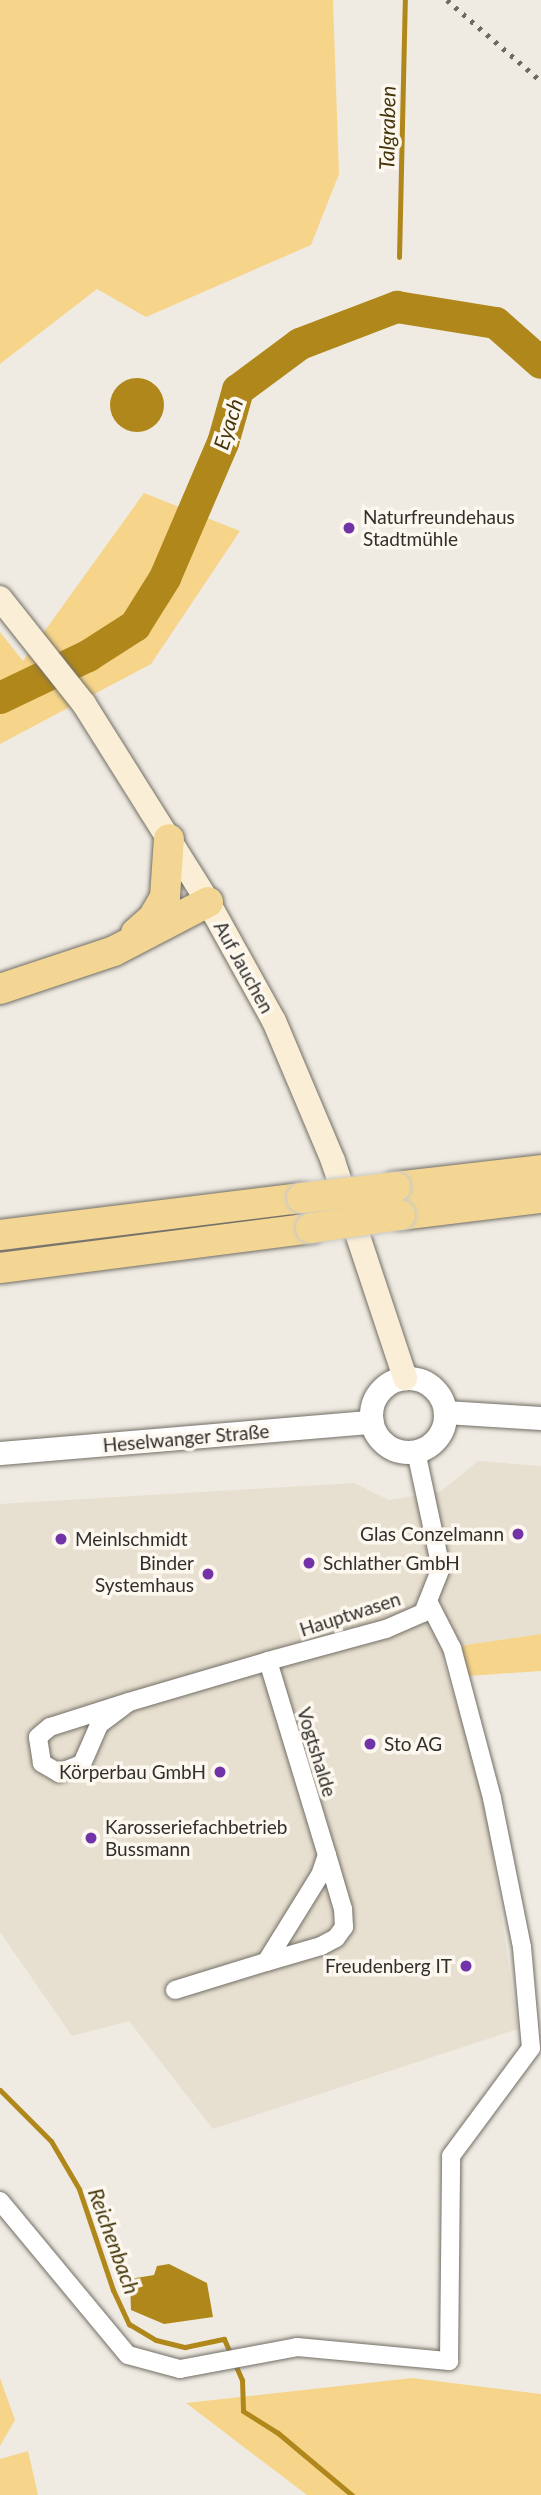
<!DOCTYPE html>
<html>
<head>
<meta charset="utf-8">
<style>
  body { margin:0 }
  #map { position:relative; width:541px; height:2495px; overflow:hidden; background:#efebe2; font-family:Lato,sans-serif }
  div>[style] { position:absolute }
  .built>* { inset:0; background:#e7dfcf }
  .green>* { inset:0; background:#f6d58b }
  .water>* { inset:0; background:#b0871a }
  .round { border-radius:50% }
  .stream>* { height:5px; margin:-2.5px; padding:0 2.5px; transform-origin:2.5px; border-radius:2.5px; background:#b0871a }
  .river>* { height:32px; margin:-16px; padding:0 16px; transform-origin:16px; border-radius:16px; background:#b0871a }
  .roads { filter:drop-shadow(0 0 2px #726e66) drop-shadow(0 0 2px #726e66) }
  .minor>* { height:18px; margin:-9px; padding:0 9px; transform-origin:9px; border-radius:9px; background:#fff }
  .tertiary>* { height:23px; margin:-11.5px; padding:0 11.5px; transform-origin:11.5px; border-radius:11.5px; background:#fff }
  .tertiary>.ring { margin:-11.5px; padding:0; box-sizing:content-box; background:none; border:23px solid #fff; border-radius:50% }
  .secondary>* { height:24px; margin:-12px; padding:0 12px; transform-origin:12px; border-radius:12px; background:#faefd6 }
  .trunk>* { height:30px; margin:-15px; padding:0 15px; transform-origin:15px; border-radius:15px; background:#f3d693 }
  .rail>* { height:5px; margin-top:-2.5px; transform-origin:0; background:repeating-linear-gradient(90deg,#6c6965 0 3.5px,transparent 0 10.5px) }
  .bridges { filter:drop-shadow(0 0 2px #c9c9c8) drop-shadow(0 0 2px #c9c9c8) }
  .trunk-bridge>* { height:30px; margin:-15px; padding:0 15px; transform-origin:15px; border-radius:15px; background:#f3d693 }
  .dots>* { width:19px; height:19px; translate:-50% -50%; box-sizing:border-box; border:4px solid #fdf8ef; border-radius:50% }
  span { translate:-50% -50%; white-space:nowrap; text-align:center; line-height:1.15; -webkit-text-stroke:7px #fdf8ef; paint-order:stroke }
  .poi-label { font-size:19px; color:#312f2c }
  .left { translate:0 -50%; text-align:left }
  .right { translate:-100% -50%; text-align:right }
  .street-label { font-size:19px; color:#312f2c }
  .water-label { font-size:21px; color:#46350b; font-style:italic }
</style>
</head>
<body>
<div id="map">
  <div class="built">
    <i style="clip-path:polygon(478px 1461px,541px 1466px,541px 1634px,465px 1645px,442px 1658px,484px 1795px,518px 2029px,213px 2129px,129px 2021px,72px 2036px,0 1932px,0 1504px,354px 1483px,389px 1500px,440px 1492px)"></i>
  </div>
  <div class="green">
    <i style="clip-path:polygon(0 0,333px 0,339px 174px,311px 245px,146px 317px,97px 289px,0 364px)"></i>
    <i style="clip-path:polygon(144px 493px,240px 531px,151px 664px,0 744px,0 632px,23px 661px)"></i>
    <i style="clip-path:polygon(541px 1634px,541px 1671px,468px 1676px,455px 1654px,465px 1645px)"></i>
    <i style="clip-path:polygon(0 2378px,15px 2420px,0 2446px)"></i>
    <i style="clip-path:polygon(412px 2378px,541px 2394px,541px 2495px,307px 2495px,186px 2403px)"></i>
    <i style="clip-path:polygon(28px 2451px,38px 2495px,0 2495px,0 2459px)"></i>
  </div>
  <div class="water">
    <i class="round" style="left:110px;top:378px;width:54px;height:54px"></i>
    <i style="clip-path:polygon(169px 2264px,207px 2283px,213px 2317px,164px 2324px,131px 2310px,130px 2279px,154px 2275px,157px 2266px)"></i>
  </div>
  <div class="stream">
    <i style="left:399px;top:257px;width:257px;rotate:-88.7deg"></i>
    <i style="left:0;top:2090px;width:72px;rotate:45deg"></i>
    <i style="left:51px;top:2141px;width:56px;rotate:59.7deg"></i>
    <i style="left:79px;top:2189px;width:107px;rotate:71.4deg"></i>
    <i style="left:113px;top:2290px;width:38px;rotate:65deg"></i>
    <i style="left:129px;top:2324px;width:31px;rotate:31deg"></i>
    <i style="left:156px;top:2340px;width:30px;rotate:14deg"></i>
    <i style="left:185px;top:2347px;width:40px;rotate:-12deg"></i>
    <i style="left:224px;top:2339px;width:45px;rotate:66.3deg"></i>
    <i style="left:242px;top:2380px;width:31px;rotate:88deg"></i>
    <i style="left:243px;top:2411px;width:41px;rotate:32.2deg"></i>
    <i style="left:278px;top:2433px;width:97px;rotate:40deg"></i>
  </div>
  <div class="river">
    <i style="left:0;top:698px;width:98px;rotate:-25.5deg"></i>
    <i style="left:88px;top:656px;width:56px;rotate:-32.6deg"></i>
    <i style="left:135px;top:626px;width:57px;rotate:-58deg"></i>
    <i style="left:165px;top:578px;width:147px;rotate:-66.8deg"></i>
    <i style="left:223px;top:443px;width:55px;rotate:-74.2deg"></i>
    <i style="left:238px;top:390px;width:77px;rotate:-36.6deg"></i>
    <i style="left:300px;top:344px;width:104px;rotate:-20.9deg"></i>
    <i style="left:397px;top:307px;width:100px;rotate:9.2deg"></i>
    <i style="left:496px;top:323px;width:60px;rotate:41.6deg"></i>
  </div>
  <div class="roads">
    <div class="minor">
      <i style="left:268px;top:1661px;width:203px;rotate:73.1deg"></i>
      <i style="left:327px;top:1855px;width:21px;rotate:109deg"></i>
      <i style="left:320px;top:1875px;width:102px;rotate:121.8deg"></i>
      <i style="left:266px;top:1962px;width:57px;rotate:-16.2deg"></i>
      <i style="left:321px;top:1946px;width:17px;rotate:-28deg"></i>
      <i style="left:336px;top:1938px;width:14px;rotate:-54deg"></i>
      <i style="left:344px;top:1927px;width:18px;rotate:-93deg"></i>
      <i style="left:343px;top:1909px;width:56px;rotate:-106.5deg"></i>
      <i style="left:129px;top:1702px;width:38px;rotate:143deg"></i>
      <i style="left:99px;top:1725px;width:43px;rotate:113.6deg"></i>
      <i style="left:82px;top:1764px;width:25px;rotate:159deg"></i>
      <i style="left:59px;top:1773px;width:20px;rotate:-150deg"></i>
      <i style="left:42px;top:1763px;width:26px;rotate:-99deg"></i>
      <i style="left:38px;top:1737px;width:16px;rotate:-40deg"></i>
      <i style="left:50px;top:1727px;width:83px;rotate:-17.6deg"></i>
      <i style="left:129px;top:1702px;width:145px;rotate:-16.4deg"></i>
      <i style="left:268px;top:1661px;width:122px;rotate:-15.2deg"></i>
      <i style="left:386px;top:1629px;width:40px;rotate:-23.4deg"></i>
      <i style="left:423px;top:1613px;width:48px;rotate:-68.2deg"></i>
      <i style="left:441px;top:1568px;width:120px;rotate:-102.1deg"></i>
      <i style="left:175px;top:1990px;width:95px;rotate:-17.1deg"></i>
      <i style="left:0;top:2201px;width:200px;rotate:50.3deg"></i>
      <i style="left:128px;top:2355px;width:54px;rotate:15.1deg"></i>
      <i style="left:180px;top:2369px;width:119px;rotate:-10.6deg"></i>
      <i style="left:297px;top:2347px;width:153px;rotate:5.3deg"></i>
      <i style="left:449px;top:2361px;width:205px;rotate:-89.4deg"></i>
      <i style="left:451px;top:2156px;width:134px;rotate:-53.5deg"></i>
      <i style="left:531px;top:2048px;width:101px;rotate:-95.1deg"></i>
      <i style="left:522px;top:1947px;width:152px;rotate:-101.4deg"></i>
      <i style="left:492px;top:1798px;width:155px;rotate:-104.9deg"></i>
      <i style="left:452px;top:1648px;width:51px;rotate:-117.1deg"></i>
    </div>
    <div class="tertiary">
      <i class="ring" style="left:371px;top:1378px;width:51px;height:51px"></i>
      <i style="left:445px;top:1412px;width:96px;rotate:3.6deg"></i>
      <i style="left:0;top:1453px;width:373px;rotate:-4.8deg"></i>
    </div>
    <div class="secondary">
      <i style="left:0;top:598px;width:135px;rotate:51.6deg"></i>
      <i style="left:84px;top:704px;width:234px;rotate:57.9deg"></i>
      <i style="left:208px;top:902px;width:136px;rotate:61deg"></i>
      <i style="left:274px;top:1021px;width:152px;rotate:67.1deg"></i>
      <i style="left:333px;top:1161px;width:229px;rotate:71.6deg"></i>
    </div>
    <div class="trunk">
      <i style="left:136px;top:933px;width:23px;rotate:-41deg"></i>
      <i style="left:153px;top:918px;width:24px;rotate:-60deg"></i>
      <i style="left:165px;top:897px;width:58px;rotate:-86.1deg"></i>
      <i style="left:0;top:989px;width:120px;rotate:-18.4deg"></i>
      <i style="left:114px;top:951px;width:106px;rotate:-27.5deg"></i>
      <i style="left:395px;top:1187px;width:147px;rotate:-6.6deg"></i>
      <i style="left:400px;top:1215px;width:142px;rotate:-6.9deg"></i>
      <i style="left:0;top:1235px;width:304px;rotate:-7deg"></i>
      <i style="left:0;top:1268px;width:314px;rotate:-7.3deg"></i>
    </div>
  </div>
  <div class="rail">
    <i style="left:447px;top:0;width:124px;rotate:40.8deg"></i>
  </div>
  <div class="bridges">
    <div class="trunk-bridge">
      <i style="left:302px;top:1198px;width:94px;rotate:-6.7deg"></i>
      <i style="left:311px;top:1228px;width:90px;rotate:-8.3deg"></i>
    </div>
  </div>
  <div class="dots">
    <i style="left:349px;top:528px;background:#7233a9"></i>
    <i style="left:518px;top:1534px;background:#7233a9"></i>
    <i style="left:61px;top:1539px;background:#7233a9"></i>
    <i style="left:309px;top:1563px;background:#7233a9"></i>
    <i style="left:208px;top:1574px;background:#7233a9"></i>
    <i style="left:370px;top:1744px;background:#7233a9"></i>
    <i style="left:220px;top:1772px;background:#7233a9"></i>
    <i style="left:91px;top:1838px;background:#7233a9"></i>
    <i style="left:466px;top:1966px;background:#7233a9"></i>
  </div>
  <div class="poi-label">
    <span class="left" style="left:363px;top:528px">Naturfreundehaus<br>Stadtmühle</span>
    <span class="right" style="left:504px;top:1534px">Glas Conzelmann</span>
    <span class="left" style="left:75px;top:1539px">Meinlschmidt</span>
    <span class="right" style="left:194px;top:1574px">Binder<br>Systemhaus</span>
    <span class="left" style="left:323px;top:1563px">Schlather GmbH</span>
    <span class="left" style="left:384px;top:1744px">Sto AG</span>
    <span class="right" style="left:206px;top:1772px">Körperbau GmbH</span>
    <span class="left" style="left:105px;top:1838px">Karosseriefachbetrieb<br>Bussmann</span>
    <span class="right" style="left:452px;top:1966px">Freudenberg IT</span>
  </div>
  <div class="street-label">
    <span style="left:244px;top:967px;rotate:61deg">Auf Jauchen</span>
    <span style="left:186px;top:1438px;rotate:-5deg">Heselwanger Straße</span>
    <span style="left:350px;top:1614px;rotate:-18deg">Hauptwasen</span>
    <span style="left:317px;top:1752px;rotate:73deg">Vogtshalde</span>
  </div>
  <div class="water-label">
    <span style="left:387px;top:128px;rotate:-89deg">Talgraben</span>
    <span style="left:228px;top:424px;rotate:-72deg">Eyach</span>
    <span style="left:114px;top:2241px;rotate:70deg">Reichenbach</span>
  </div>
</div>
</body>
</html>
